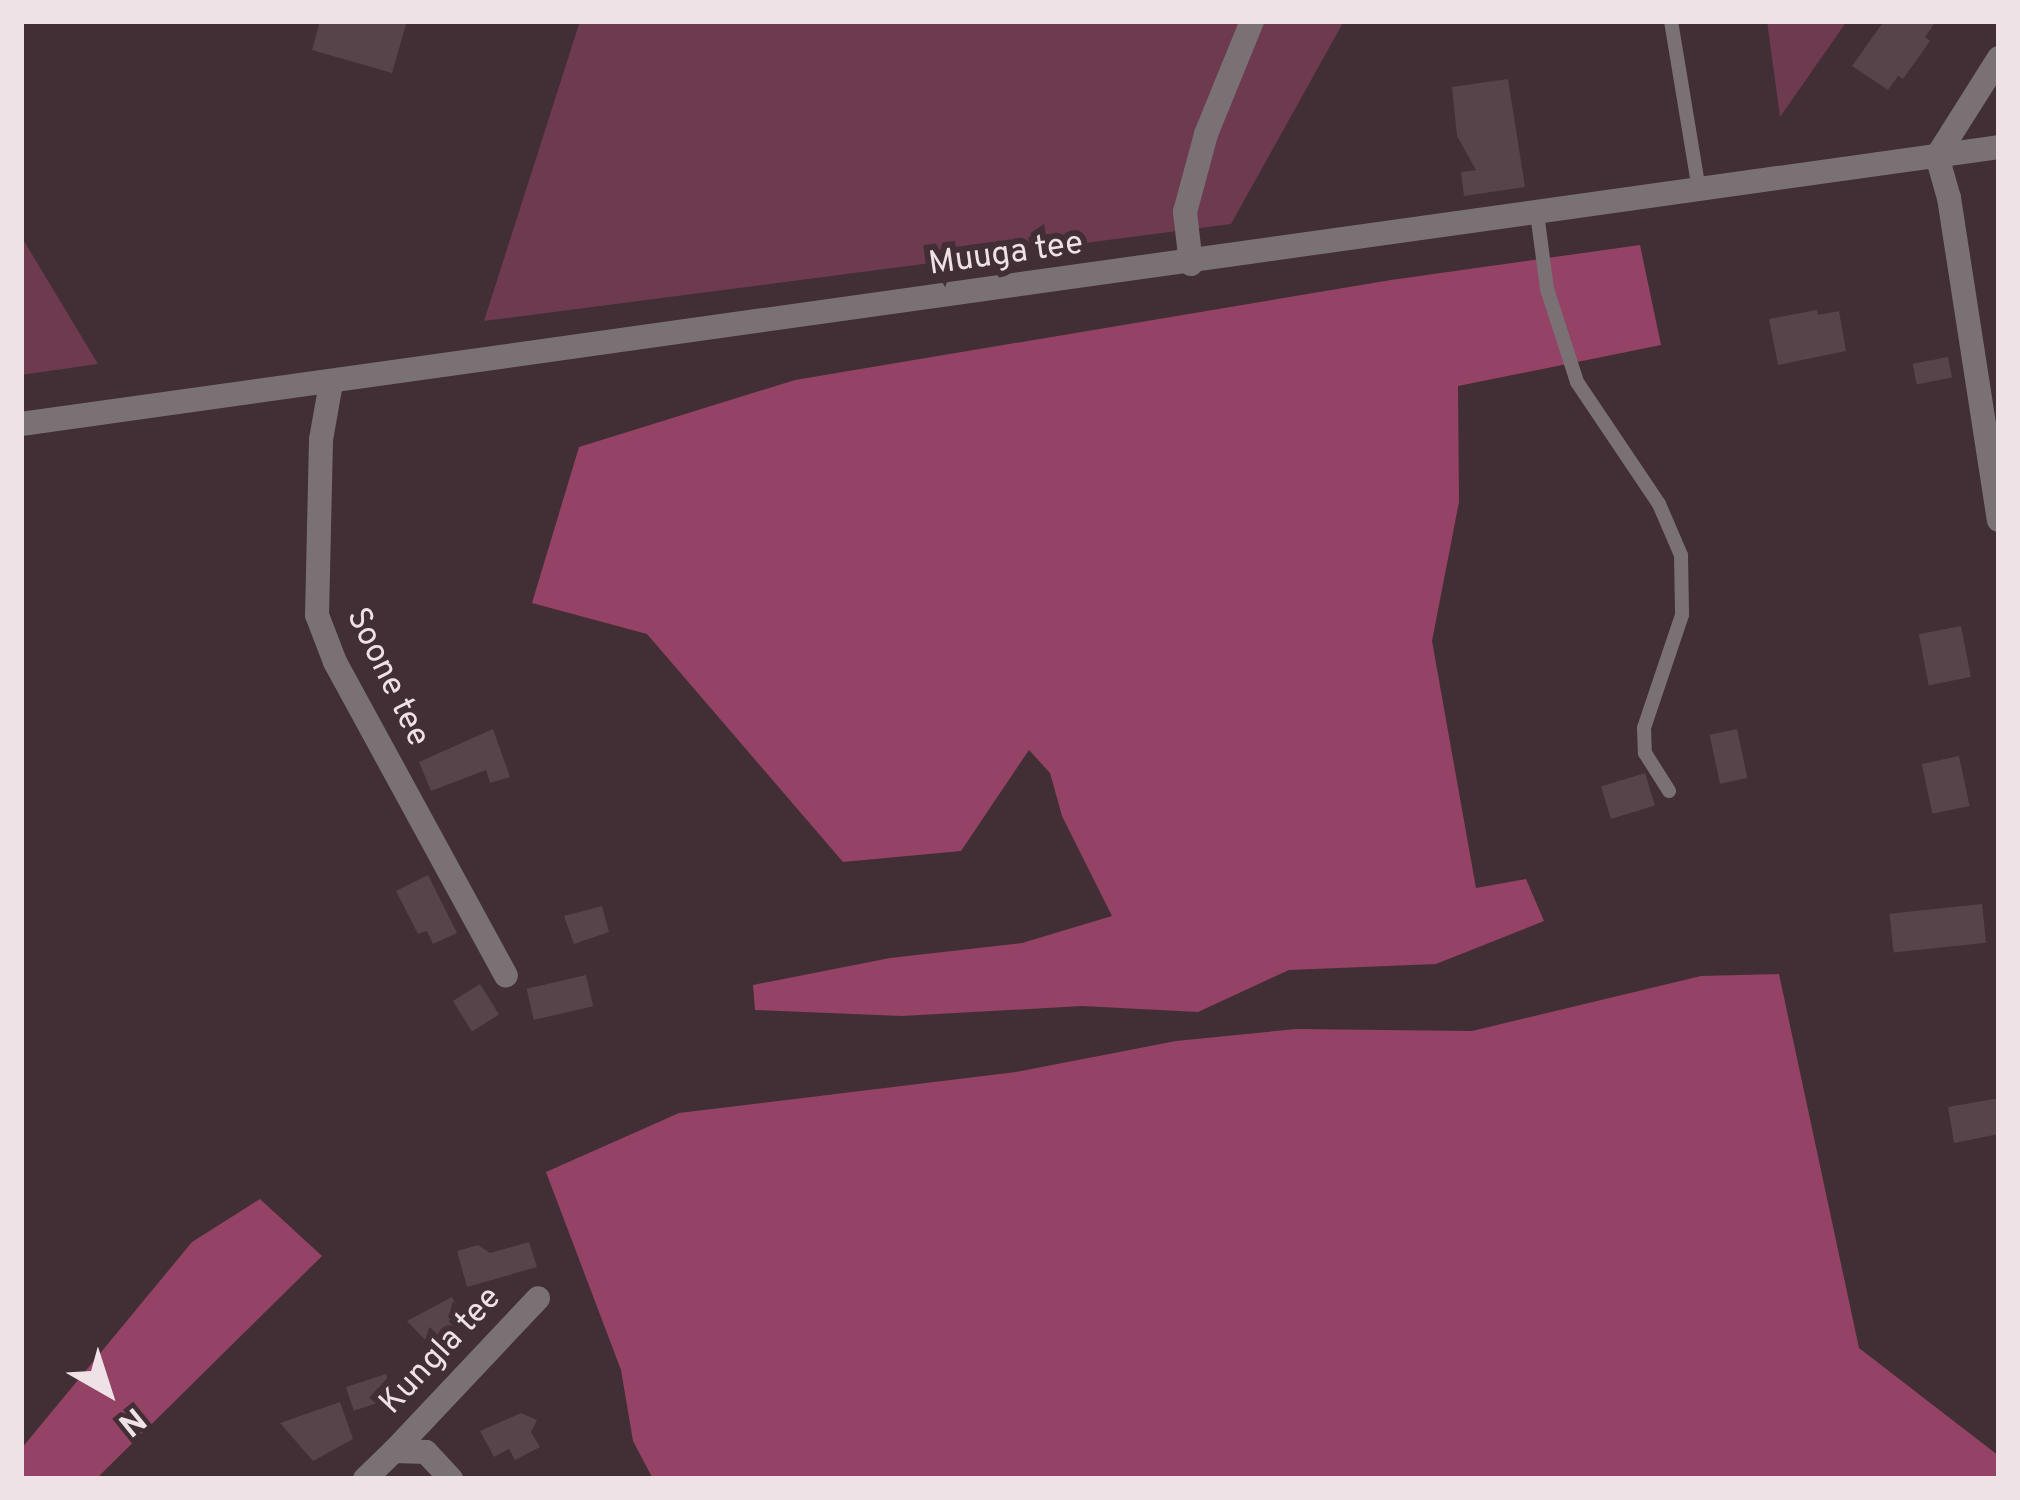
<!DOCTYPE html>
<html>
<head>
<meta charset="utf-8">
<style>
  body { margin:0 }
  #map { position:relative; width:2020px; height:1500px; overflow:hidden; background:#412f35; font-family:Overpass,sans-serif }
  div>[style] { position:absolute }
  .green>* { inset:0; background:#6d3a4f }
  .forest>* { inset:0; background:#944265 }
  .building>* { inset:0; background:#57434a; transform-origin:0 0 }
  .service>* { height:14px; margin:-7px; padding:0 7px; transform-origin:7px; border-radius:7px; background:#7a7174 }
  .minor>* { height:24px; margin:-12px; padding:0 12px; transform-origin:12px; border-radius:12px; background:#7a7174 }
  .tertiary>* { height:24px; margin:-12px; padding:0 12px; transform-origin:12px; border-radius:12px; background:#7a7174 }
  span { translate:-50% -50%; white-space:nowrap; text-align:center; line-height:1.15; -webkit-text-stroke:12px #412f35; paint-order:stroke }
  .street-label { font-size:33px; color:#efe2e6 }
  .frame { position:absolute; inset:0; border:24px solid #efe2e6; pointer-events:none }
  .north { position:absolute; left:48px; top:1332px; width:120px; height:120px; -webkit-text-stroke:9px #412f35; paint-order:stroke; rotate:141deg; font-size:33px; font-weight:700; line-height:48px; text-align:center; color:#efe2e6 }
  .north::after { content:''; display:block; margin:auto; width:42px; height:54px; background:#efe2e6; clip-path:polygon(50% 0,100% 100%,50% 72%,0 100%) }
</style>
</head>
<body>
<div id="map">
  <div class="green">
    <i style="clip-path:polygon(580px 21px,1344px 21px,1231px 224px,484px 321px)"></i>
    <i style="clip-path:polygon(1767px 21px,1847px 21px,1780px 117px)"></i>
    <i style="clip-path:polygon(21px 236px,98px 364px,21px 375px)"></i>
  </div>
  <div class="forest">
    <i style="clip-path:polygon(1640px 245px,1661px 345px,1458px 386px,1459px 502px,1432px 641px,1476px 888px,1526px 879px,1544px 921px,1436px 964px,1289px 970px,1198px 1012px,1082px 1006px,902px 1016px,755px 1010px,753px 985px,890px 958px,1022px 943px,1112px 916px,1062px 816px,1050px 773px,1029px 750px,961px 851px,843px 862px,647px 634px,532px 603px,579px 447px,795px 380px,1391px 280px)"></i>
    <i style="clip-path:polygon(1779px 974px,1859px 1348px,1999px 1456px,1999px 1479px,653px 1479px,633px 1441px,621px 1370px,546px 1172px,679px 1113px,1016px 1072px,1176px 1041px,1296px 1029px,1472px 1031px,1701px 976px)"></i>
    <i style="clip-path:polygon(260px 1199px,322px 1256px,96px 1479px,21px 1479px,21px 1449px,192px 1242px)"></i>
  </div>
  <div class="building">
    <i style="clip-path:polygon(320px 21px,407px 21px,392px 73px,312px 50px)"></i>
    <i style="clip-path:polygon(1884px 21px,1936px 21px,1925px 37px,1930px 41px,1903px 79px,1898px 76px,1888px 90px,1852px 66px)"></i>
    <i style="clip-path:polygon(1508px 79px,1525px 187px,1464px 196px,1461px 172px,1476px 170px,1457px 136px,1452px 87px)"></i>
    <i style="clip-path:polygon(1817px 310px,1818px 315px,1839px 311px,1846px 351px,1778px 365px,1769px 319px)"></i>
    <i style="left:1948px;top:357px;width:21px;height:36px;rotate:79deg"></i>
    <i style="left:1961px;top:626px;width:52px;height:43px;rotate:79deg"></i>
    <i style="clip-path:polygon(493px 729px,510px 777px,490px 783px,486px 770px,431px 791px,419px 762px)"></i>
    <i style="left:1737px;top:729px;width:50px;height:28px;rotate:78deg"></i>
    <i style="left:1959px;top:756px;width:51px;height:38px;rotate:78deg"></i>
    <i style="left:1645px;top:773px;width:34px;height:46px;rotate:73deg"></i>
    <i style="clip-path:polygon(428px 875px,457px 933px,433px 944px,427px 931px,418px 934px,396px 891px)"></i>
    <i style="left:1982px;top:904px;width:39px;height:93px;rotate:84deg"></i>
    <i style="clip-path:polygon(602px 906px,609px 932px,574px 944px,564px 916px)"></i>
    <i style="left:586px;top:975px;width:32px;height:61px;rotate:77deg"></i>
    <i style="left:480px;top:984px;width:36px;height:32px;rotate:58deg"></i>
    <i style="clip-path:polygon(1999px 1098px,1999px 1134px,1954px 1143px,1948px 1107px)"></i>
    <i style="clip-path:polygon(529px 1242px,537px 1267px,467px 1287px,457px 1251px,478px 1245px,490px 1253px)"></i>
    <i style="clip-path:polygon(452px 1297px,467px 1325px,432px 1347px,407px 1321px)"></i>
    <i style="left:386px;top:1374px;width:25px;height:42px;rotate:72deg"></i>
    <i style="clip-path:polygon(340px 1402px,353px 1439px,313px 1461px,280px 1423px)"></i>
    <i style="clip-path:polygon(521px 1413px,537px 1420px,531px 1432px,540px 1447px,515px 1460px,509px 1449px,494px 1457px,480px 1431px)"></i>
  </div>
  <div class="service">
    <i style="left:1671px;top:21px;width:171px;rotate:80.6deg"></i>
    <i style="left:1537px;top:213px;width:77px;rotate:82.5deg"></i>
    <i style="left:1547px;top:289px;width:98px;rotate:72.1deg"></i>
    <i style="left:1577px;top:382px;width:147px;rotate:56.1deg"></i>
    <i style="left:1659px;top:504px;width:56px;rotate:66.7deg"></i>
    <i style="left:1681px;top:555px;width:60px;rotate:89deg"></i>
    <i style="left:1682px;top:615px;width:119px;rotate:108.6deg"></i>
    <i style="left:1644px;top:728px;width:25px;rotate:88deg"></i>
    <i style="left:1645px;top:753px;width:45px;rotate:57.7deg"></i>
  </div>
  <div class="minor">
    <i style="left:1999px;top:58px;width:116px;rotate:122.3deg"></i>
    <i style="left:1937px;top:156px;width:44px;rotate:74.1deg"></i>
    <i style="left:1949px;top:198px;width:326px;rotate:81.2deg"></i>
    <i style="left:1191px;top:264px;width:52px;rotate:-96.6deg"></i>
    <i style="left:1185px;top:212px;width:81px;rotate:-74.9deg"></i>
    <i style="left:1206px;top:134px;width:122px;rotate:-67.8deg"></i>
    <i style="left:331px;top:383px;width:58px;rotate:100deg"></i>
    <i style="left:321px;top:440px;width:175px;rotate:91.3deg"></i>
    <i style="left:317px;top:615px;width:50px;rotate:69deg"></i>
    <i style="left:335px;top:662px;width:357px;rotate:61.4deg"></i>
    <i style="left:394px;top:1451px;width:210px;rotate:-46.7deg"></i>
    <i style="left:365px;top:1479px;width:40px;rotate:-44deg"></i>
    <i style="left:394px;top:1451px;width:32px;rotate:2deg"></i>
    <i style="left:426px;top:1452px;width:37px;rotate:47deg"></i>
  </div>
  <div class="tertiary">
    <i style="left:21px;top:424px;width:1997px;rotate:-7.97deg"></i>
  </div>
  <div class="street-label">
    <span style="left:1006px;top:256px;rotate:-8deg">Muuga tee</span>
    <span style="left:386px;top:678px;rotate:64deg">Soone tee</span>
    <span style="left:442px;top:1352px;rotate:-47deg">Kungla tee</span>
  </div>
  <div class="frame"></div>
  <div class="north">N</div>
</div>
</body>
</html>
